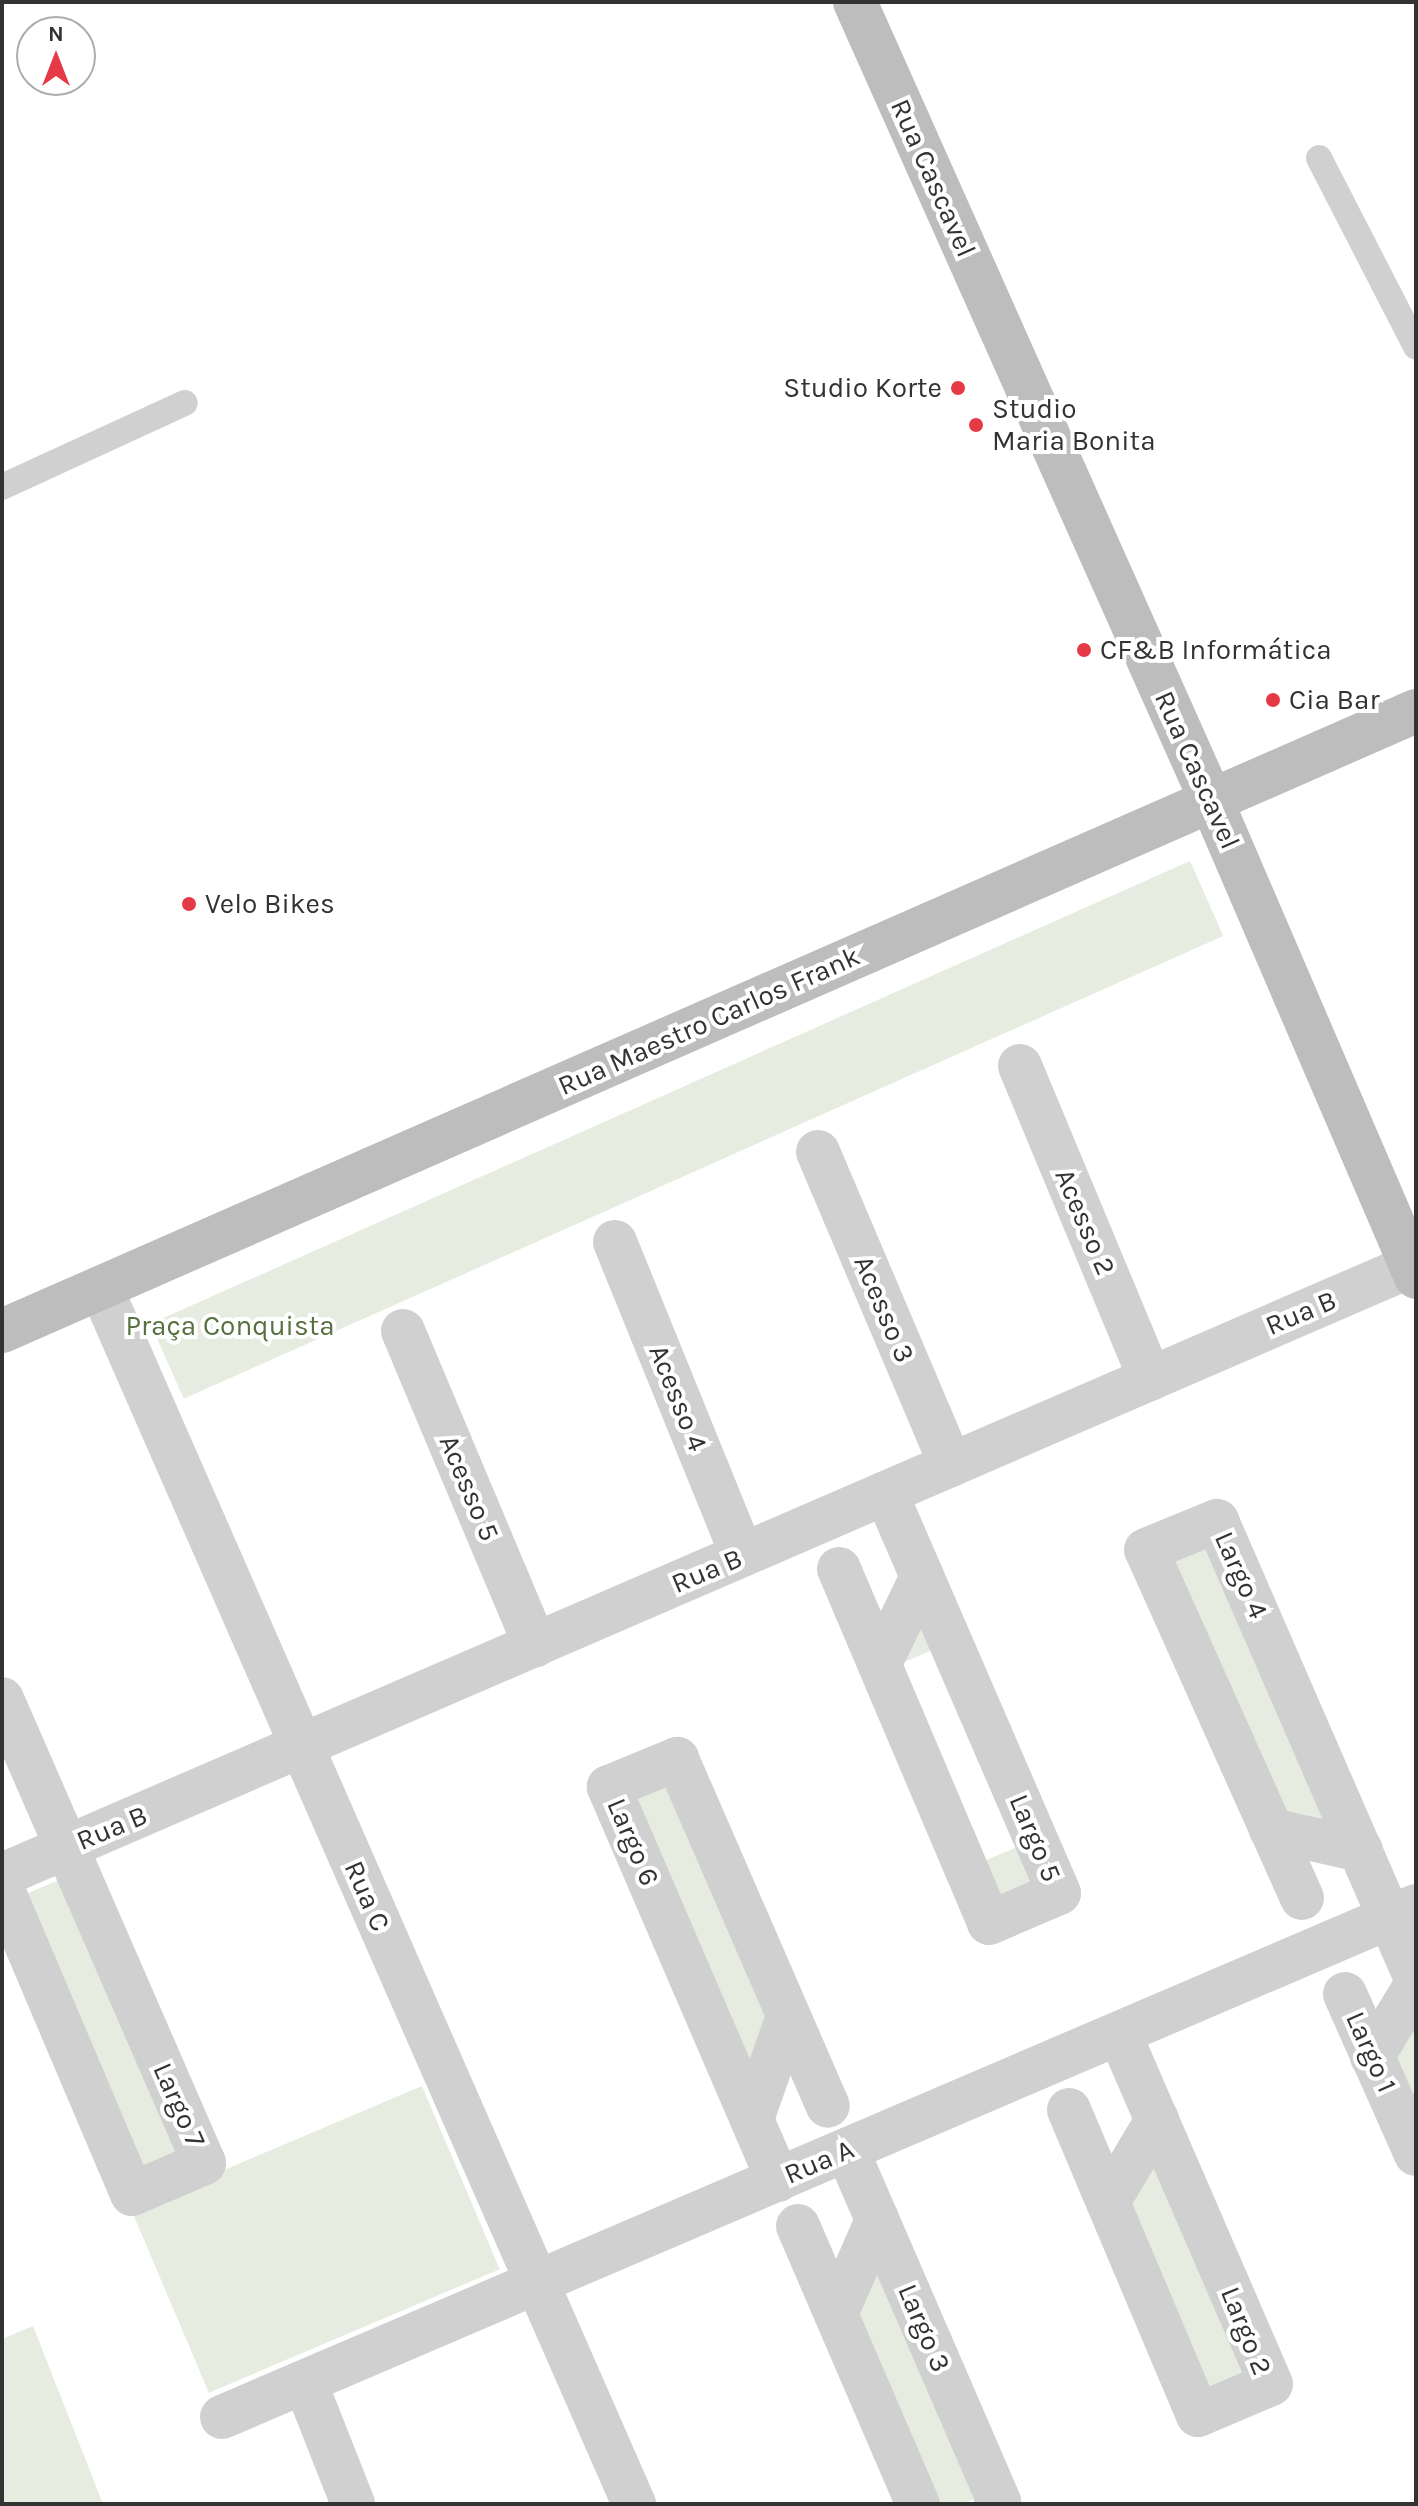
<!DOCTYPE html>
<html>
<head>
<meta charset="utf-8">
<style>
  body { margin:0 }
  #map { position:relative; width:1418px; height:2506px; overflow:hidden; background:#fff; font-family:Karla,sans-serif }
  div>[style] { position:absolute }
  .green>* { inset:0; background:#e6ecdf; transform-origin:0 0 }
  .service>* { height:26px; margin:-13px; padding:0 13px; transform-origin:13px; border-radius:13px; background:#d0d0d0 }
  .minor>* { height:44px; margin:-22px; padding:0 22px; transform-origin:22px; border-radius:22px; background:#d0d0d0 }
  .secondary>* { height:44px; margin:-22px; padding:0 22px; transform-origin:22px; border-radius:22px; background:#bdbdbd }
  .dots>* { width:22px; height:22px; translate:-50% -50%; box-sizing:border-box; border:4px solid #fff; border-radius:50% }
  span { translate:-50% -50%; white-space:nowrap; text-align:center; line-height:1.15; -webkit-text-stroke:8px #fff; paint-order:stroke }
  .street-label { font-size:28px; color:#333 }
  .poi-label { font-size:28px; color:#333 }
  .right { translate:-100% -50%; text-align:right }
  .left { translate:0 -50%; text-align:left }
  .park-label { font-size:28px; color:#56703f }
  .frame { position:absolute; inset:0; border:4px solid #333; pointer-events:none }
  .north { position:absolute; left:16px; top:16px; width:80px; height:80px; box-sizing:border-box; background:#fff; border:2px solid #adadad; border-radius:50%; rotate:0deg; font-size:22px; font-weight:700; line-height:32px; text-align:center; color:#333 }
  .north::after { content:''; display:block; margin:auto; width:28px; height:36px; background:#e63946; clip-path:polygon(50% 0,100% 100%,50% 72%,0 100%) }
</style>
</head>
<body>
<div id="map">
  <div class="green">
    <i style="left:1190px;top:861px;width:82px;height:1138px;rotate:66deg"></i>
    <i style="clip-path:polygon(1209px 1540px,1333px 1824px,1278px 1810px,1169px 1557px)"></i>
    <i style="clip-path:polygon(921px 1605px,939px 1647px,902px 1663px,986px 1860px,1022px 1845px,1040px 1887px,994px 1906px,890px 1664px)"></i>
    <i style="clip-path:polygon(669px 1775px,772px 2015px,751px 2079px,628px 1793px)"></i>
    <i style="left:66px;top:1877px;width:301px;height:50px;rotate:67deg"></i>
    <i style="clip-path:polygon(1411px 2021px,1416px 2031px,1416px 2104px,1392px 2052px)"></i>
    <i style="left:422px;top:2086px;width:199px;height:316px;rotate:67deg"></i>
    <i style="clip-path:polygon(1157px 2155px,1251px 2375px,1209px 2392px,1126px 2205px)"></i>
    <i style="clip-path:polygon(875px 2253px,981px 2496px,964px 2504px,932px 2504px,850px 2313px)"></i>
    <i style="clip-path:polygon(33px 2326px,103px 2504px,2px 2504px,2px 2339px)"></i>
  </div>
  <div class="service">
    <i style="left:1319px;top:158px;width:212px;rotate:62.8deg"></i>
    <i style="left:2px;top:487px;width:201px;rotate:-24.7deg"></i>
  </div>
  <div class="minor">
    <i style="left:1020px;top:1066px;width:339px;rotate:67.4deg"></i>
    <i style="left:818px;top:1152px;width:340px;rotate:67deg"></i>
    <i style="left:615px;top:1242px;width:338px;rotate:67.9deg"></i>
    <i style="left:101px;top:1288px;width:1328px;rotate:66.33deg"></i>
    <i style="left:403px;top:1331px;width:341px;rotate:67.2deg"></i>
    <i style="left:839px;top:1569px;width:384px;rotate:67deg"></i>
    <i style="left:989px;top:1923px;width:76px;rotate:-23.2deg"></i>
    <i style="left:1059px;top:1893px;width:436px;rotate:-113.4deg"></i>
    <i style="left:880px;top:1663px;width:96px;rotate:-64deg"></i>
    <i style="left:2px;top:1699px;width:506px;rotate:66.47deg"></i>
    <i style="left:204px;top:2163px;width:78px;rotate:156.7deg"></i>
    <i style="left:132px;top:2194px;width:332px;rotate:-113deg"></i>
    <i style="left:1271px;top:1830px;width:92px;rotate:12.5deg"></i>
    <i style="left:2px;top:1875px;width:1535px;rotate:-23.38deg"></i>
    <i style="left:1302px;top:1898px;width:381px;rotate:-114.1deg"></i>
    <i style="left:1146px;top:1550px;width:77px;rotate:-22.2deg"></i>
    <i style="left:1217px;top:1521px;width:498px;rotate:66.5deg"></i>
    <i style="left:1345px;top:1994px;width:175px;rotate:66.1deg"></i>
    <i style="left:1372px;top:2057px;width:84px;rotate:-58.6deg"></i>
    <i style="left:1069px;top:2110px;width:331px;rotate:67.1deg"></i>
    <i style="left:1198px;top:2415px;width:79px;rotate:-23deg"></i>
    <i style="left:1271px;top:2384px;width:380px;rotate:-113.4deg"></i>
    <i style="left:752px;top:2119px;width:109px;rotate:-70.7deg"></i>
    <i style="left:847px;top:2150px;width:383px;rotate:66.6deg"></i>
    <i style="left:999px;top:2502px;width:4px;rotate:153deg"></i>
    <i style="left:778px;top:2180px;width:428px;rotate:-113.3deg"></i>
    <i style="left:609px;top:1787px;width:74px;rotate:-22.4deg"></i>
    <i style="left:677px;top:1759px;width:378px;rotate:66.5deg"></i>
    <i style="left:1108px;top:2202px;width:96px;rotate:-59.1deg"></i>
    <i style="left:798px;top:2226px;width:303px;rotate:66.7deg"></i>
    <i style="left:836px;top:2314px;width:103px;rotate:-66.4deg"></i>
    <i style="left:305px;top:2382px;width:131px;rotate:68.5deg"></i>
    <i style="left:222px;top:2417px;width:1299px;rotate:-23.17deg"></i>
  </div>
  <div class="secondary">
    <i style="left:855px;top:2px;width:874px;rotate:65.96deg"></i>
    <i style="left:1211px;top:800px;width:519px;rotate:66.74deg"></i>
    <i style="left:2px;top:1331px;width:1544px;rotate:-23.68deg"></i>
  </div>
  <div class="dots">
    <i style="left:958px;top:388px;background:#e63946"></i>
    <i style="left:976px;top:425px;background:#e63946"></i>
    <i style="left:1084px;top:650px;background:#e63946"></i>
    <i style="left:1273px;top:700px;background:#e63946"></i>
    <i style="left:189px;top:904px;background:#e63946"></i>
  </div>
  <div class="street-label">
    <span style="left:933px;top:178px;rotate:66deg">Rua Cascavel</span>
    <span style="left:1197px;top:770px;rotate:66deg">Rua Cascavel</span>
    <span style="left:709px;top:1021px;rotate:-24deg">Rua Maestro Carlos Frank</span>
    <span style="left:1085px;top:1222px;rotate:67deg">Acesso 2</span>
    <span style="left:884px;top:1309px;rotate:67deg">Acesso 3</span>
    <span style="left:1301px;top:1313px;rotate:-23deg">Rua B</span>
    <span style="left:678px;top:1398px;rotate:68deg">Acesso 4</span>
    <span style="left:469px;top:1488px;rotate:67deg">Acesso 5</span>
    <span style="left:707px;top:1571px;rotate:-23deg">Rua B</span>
    <span style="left:1241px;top:1575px;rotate:66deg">Largo 4</span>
    <span style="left:112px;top:1828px;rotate:-23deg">Rua B</span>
    <span style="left:1035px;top:1838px;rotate:67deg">Largo 5</span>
    <span style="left:633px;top:1842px;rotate:67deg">Largo 6</span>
    <span style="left:367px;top:1896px;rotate:66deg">Rua C</span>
    <span style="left:1371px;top:2052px;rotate:66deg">Largo 1</span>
    <span style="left:179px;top:2105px;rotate:66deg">Largo 7</span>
    <span style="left:819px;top:2162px;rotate:-23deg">Rua A</span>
    <span style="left:924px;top:2328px;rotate:67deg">Largo 3</span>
    <span style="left:1246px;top:2331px;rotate:68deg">Largo 2</span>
  </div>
  <div class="poi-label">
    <span class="right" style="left:942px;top:388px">Studio Korte</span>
    <span class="left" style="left:992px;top:425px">Studio<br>Maria Bonita</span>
    <span class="left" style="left:1100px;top:650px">CF&amp;B Informática</span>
    <span class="left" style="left:1289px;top:700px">Cia Bar</span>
    <span class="left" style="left:205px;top:904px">Velo Bikes</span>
  </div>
  <div class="park-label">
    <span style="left:230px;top:1326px">Praça Conquista</span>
  </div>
  <div class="frame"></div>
  <div class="north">N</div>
</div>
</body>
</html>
